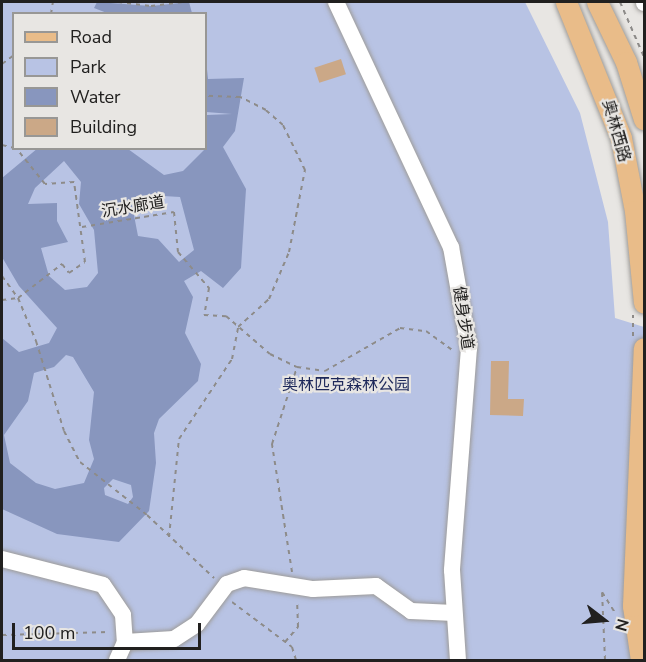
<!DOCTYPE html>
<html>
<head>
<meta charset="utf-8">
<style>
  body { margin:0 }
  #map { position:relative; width:646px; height:662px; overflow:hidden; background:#e8e6e3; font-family:"Nunito Sans","Noto Sans SC",sans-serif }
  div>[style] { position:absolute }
  .green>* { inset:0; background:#b8c3e4 }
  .water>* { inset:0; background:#8896be }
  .building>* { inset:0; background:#cba887; transform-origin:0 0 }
  .path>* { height:2px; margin-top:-1px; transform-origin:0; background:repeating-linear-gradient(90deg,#8d8b89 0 4.5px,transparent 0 9px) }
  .roads { filter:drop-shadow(0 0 2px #9e9c99) drop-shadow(0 0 2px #9e9c99) }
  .minor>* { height:16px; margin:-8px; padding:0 8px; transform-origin:8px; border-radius:8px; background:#fff }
  .major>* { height:21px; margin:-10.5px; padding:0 10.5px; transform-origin:10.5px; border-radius:10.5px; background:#e9bc89 }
  .path-bridge>* { height:2px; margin-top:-1px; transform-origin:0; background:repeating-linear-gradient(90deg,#8d8b89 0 4.5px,transparent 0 9px) }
  span { translate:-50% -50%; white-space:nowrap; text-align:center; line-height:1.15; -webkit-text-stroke:4.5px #e8e6e3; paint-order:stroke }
  .street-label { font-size:16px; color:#21201f }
  .park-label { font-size:16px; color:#1c2759 }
  .frame { position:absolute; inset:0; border:3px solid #21201f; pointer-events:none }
  .legend { position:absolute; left:12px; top:12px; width:195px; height:138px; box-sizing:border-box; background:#e8e6e3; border:2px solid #989795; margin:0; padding:8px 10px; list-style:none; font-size:18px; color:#21201f }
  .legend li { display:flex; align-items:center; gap:12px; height:30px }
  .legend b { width:30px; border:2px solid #989795 }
  .north { position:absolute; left:574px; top:590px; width:60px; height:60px; -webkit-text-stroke:4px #e8e6e3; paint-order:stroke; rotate:106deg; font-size:16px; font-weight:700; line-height:24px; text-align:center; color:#21201f }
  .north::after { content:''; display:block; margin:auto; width:21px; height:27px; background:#21201f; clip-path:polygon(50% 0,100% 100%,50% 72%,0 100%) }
  .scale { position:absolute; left:12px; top:623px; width:189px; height:27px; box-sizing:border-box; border:3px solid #21201f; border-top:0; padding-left:8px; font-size:18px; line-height:21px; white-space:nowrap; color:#21201f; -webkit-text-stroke:4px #e8e6e3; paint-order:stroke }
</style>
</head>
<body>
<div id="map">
  <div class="green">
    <i style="clip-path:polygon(evenodd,2px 2px,525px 2px,580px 113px,608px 222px,615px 318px,644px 327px,644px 660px,2px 660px,2px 2px,14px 14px,206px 14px,206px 148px,14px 148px,14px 14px)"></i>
  </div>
  <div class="water">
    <i style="clip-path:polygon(97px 2px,151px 6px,189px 2px,192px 13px,107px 13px,94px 8px)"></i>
    <i style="clip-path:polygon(evenodd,206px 60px,208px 79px,244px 78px,235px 131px,223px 147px,246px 189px,241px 268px,223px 288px,201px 271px,184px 281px,193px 297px,185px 333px,201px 364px,198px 381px,159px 419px,154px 433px,156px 463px,149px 511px,119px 542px,57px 534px,2px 509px,2px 338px,19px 352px,49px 343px,57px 328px,19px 286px,2px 257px,2px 178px,38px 148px,128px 149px,164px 175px,183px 171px,206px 148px,207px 115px,232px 114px,206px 112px,206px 60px,64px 161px,81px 182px,79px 204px,94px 230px,98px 273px,87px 287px,65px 290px,49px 276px,41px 248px,68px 242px,57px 221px,57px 203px,28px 204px,35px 188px,64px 161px,206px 60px,148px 195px,180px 197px,194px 250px,179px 262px,158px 239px,138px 236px,132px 205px,148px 195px,206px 60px,66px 355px,73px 357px,94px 392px,89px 440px,94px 459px,84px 483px,55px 489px,36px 483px,10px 463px,4px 435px,28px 401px,34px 373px,54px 367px,66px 355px,206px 60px,113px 479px,131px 485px,133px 497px,128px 504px,105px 495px,104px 488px,113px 479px)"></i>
  </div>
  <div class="building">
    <i style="left:341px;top:59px;width:16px;height:28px;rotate:72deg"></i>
    <i style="clip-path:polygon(491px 361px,509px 361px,508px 399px,524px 399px,523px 416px,490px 415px)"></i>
  </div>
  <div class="path">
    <i style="left:118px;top:2px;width:33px;rotate:7deg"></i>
    <i style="left:151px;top:6px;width:34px;rotate:-7deg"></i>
    <i style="left:620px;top:2px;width:60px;rotate:66.4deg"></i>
    <i style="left:51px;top:14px;width:12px;rotate:-81deg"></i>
    <i style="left:2px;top:64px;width:15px;rotate:-37deg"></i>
    <i style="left:2px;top:145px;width:12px;rotate:14deg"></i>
    <i style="left:82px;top:227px;width:93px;rotate:-9.3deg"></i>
    <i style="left:174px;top:212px;width:40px;rotate:84.3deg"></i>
    <i style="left:2px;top:276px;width:27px;rotate:54deg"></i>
    <i style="left:18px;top:298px;width:47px;rotate:67.3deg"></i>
    <i style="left:36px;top:341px;width:94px;rotate:72.7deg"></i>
    <i style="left:64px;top:431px;width:35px;rotate:63deg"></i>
    <i style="left:80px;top:462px;width:85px;rotate:38.3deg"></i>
    <i style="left:147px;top:515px;width:92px;rotate:43.2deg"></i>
    <i style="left:2px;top:300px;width:16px;rotate:-7deg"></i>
    <i style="left:18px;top:298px;width:56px;rotate:-37.7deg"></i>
    <i style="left:62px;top:264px;width:11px;rotate:52deg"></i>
    <i style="left:69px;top:273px;width:19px;rotate:-35deg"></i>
    <i style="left:85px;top:262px;width:81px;rotate:-97.8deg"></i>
    <i style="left:74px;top:182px;width:29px;rotate:176deg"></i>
    <i style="left:45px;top:184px;width:46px;rotate:-128.9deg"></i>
    <i style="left:633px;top:336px;width:21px;rotate:-90deg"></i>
    <i style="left:270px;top:354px;width:30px;rotate:26deg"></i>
    <i style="left:297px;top:367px;width:28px;rotate:8deg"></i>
    <i style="left:325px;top:371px;width:86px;rotate:-29.8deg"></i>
    <i style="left:400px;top:328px;width:26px;rotate:7deg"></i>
    <i style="left:426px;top:331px;width:36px;rotate:36deg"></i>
    <i style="left:169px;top:537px;width:99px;rotate:-84.2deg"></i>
    <i style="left:179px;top:439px;width:96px;rotate:-56.5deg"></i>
    <i style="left:232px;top:359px;width:33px;rotate:-79deg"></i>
    <i style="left:238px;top:327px;width:42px;rotate:-42.1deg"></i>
    <i style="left:269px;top:299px;width:51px;rotate:-66.9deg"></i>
    <i style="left:289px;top:252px;width:84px;rotate:-79deg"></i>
    <i style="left:305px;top:170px;width:50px;rotate:-116.1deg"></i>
    <i style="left:283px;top:125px;width:23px;rotate:-139deg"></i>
    <i style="left:266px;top:110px;width:29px;rotate:-153deg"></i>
    <i style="left:240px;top:97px;width:34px;rotate:-178deg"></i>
    <i style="left:292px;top:572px;width:130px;rotate:-98.9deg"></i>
    <i style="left:272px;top:444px;width:81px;rotate:-72deg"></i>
    <i style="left:232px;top:602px;width:75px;rotate:36.9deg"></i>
    <i style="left:292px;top:647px;width:14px;rotate:73deg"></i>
    <i style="left:2px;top:635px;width:107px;rotate:-1.6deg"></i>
    <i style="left:285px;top:642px;width:20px;rotate:-49deg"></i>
    <i style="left:298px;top:627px;width:25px;rotate:-92deg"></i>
    <i style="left:605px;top:660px;width:68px;rotate:-92.5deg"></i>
    <i style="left:602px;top:592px;width:26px;rotate:58deg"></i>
  </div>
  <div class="roads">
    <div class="minor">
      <i style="left:336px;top:2px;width:271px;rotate:64.9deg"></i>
      <i style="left:451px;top:247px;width:103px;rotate:79.9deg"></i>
      <i style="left:469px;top:348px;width:223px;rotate:94.4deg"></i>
      <i style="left:452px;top:570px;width:90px;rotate:86.2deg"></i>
      <i style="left:644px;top:2px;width:1px;rotate:90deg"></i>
      <i style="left:2px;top:559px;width:104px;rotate:14.4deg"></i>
      <i style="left:103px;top:585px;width:36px;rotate:56deg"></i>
      <i style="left:123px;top:615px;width:27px;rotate:86deg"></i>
      <i style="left:125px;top:642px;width:20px;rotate:114deg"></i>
      <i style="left:125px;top:642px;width:49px;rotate:-3.5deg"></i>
      <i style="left:174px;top:639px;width:27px;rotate:-33deg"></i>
      <i style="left:197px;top:624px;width:50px;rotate:-53.1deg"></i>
      <i style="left:227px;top:584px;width:18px;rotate:-19deg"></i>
      <i style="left:244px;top:578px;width:70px;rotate:9.1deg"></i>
      <i style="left:313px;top:589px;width:63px;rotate:-2.7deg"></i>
      <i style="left:376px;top:586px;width:43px;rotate:35.5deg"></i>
      <i style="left:411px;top:611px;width:43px;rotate:2.7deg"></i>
    </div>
    <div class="major">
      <i style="left:566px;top:2px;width:147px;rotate:68deg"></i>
      <i style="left:621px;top:138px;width:74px;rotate:79.1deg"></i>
      <i style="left:635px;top:211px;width:92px;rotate:84.4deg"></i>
      <i style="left:597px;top:2px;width:67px;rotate:64.2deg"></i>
      <i style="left:626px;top:62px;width:60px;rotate:72.5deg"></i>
      <i style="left:641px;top:660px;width:55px;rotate:-98.4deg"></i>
      <i style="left:633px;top:606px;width:258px;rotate:-87.6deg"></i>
    </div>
  </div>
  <div class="path-bridge">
    <i style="left:178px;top:252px;width:48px;rotate:49.3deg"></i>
    <i style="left:209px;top:288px;width:27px;rotate:100deg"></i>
    <i style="left:204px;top:315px;width:22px;rotate:3deg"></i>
    <i style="left:226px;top:316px;width:58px;rotate:40.8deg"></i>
  </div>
  <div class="street-label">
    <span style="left:616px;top:131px;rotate:74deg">奥林西路</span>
    <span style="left:133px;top:207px;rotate:-9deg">沉水廊道</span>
    <span style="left:463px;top:318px;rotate:82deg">健身步道</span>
  </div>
  <div class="park-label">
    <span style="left:346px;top:385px">奥林匹克森林公园</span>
  </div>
  <div class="frame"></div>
  <ul class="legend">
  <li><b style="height:8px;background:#e9bc89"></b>Road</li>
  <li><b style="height:16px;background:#b8c3e4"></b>Park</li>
  <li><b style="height:16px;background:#8896be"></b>Water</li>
  <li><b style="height:16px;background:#cba887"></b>Building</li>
  </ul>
  <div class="north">N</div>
  <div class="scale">100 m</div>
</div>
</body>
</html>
